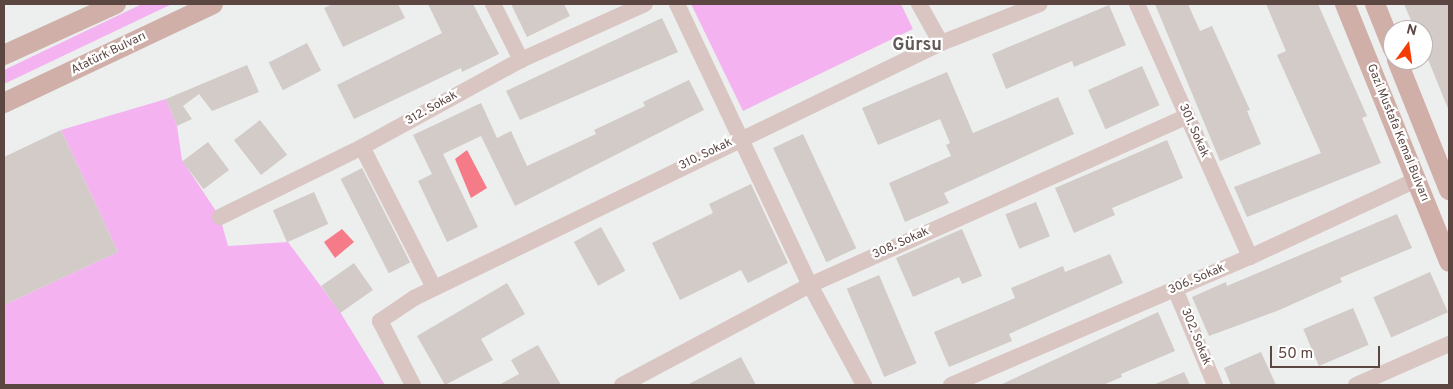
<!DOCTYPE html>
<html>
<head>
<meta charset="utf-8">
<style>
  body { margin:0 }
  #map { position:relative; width:1453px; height:389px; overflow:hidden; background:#ecefee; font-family:Overpass,sans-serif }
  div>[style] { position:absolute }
  .green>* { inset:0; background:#f4b3f0 }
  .water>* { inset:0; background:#f67b89 }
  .building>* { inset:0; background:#d2cbc7; transform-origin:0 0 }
  .minor>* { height:16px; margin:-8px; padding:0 8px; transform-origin:8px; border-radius:8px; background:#d9c6c3 }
  .major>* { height:20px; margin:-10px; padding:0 10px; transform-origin:10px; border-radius:10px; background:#cfafa8 }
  span { translate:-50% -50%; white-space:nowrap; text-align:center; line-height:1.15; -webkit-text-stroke:4.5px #fff; paint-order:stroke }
  .street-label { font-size:12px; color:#5c4642 }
  .district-label { font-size:18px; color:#625a58; font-weight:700 }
  .frame { position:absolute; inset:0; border:5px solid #5c4642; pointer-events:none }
  .north { position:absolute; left:1383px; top:20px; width:50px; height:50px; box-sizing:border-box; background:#fff; border:1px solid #beb5b3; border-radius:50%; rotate:14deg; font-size:14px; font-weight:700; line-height:20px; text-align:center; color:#5c4642 }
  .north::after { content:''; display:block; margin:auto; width:18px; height:22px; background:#f23d03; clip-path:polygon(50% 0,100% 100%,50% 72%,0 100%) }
  .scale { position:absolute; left:1270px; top:346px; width:110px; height:22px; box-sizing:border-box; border:2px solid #5c4642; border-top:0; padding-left:6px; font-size:15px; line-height:18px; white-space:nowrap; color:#5c4642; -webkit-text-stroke:4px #fff; paint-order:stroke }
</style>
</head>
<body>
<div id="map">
  <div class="green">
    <i style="clip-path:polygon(142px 4px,172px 4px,4px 84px,4px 70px)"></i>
    <i style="clip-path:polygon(691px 4px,901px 4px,913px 29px,743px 111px)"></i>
    <i style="clip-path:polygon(166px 99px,177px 126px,182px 160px,220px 217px,228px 246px,288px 242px,340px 312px,385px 385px,4px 385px,4px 305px,118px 252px,61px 130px)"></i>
  </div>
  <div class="water">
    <i style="clip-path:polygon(467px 150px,487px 188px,471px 198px,455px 159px)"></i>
    <i style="clip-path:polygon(342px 229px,354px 242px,335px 258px,324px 242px)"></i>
  </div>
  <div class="building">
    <i style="clip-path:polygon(333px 4px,398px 4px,405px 18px,343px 47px,324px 8px)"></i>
    <i style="clip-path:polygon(428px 4px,473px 4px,499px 54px,462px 72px,461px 68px,354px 119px,337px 85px,442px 33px)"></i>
    <i style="clip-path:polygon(511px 4px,564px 4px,570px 16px,527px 37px)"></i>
    <i style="clip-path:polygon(1155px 4px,1188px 4px,1200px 31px,1212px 26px,1250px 110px,1247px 111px,1261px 144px,1220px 161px)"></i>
    <i style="clip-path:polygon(1266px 4px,1318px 4px,1367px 116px,1362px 118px,1381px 163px,1247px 217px,1234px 187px,1321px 153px,1277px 55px,1286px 51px)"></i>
    <i style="clip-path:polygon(1404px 4px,1449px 4px,1449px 111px,1423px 47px,1423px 30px,1415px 30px)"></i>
    <i style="clip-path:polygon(1109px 5px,1126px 45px,1074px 67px,1072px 61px,1006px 89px,992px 54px)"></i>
    <i style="clip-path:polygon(662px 18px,678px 52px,520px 120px,506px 91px)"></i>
    <i style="left:307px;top:43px;width:31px;height:43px;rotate:63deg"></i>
    <i style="clip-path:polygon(247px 65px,259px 92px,212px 111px,199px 94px,183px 106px,192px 119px,177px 126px,166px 99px)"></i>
    <i style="left:1142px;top:66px;width:43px;height:59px;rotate:66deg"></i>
    <i style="clip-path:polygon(947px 72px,973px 133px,1058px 97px,1074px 134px,944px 193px,949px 203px,905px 222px,889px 183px,951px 156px,946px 145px,950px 143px,940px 119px,878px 145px,862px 108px)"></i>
    <i style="clip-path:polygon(689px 80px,704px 110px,515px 206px,481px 136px,443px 154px,478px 227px,447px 242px,418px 181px,432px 174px,413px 135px,481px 103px,497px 138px,511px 131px,527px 166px,596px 134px,594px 130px,645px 106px,643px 102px)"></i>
    <i style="left:260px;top:120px;width:44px;height:33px;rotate:52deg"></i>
    <i style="clip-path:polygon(61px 130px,118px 252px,4px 305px,4px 157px)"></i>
    <i style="left:803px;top:134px;width:126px;height:33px;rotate:65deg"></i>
    <i style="clip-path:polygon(1167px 140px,1183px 178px,1112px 208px,1115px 215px,1074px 233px,1055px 188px)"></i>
    <i style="left:208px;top:142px;width:35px;height:32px;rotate:53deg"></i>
    <i style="left:362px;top:168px;width:106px;height:24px;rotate:63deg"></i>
    <i style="clip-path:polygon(751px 184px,788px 263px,748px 283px,741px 270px,680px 300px,652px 243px,713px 213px,709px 204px)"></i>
    <i style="left:314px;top:192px;width:35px;height:45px;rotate:66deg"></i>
    <i style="left:1036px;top:202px;width:37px;height:33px;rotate:68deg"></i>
    <i style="clip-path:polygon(1397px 214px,1412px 248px,1340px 278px,1342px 282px,1277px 311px,1209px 336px,1192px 297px,1226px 282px,1227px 286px)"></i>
    <i style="left:601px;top:227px;width:50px;height:31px;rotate:61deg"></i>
    <i style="clip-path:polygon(962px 229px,982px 276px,962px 284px,959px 277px,913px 297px,896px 258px)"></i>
    <i style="clip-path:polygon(1110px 254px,1123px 283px,1009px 334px,1012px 341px,949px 367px,934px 332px,1015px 298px,1011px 288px,1063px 266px,1065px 272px)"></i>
    <i style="left:354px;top:263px;width:33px;height:40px;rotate:55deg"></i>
    <i style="left:1430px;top:272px;width:44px;height:62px;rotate:66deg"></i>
    <i style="left:879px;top:275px;width:96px;height:35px;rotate:67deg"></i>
    <i style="clip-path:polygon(507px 283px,525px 314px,481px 339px,493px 360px,445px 385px,417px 336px)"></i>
    <i style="left:1353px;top:308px;width:40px;height:54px;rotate:67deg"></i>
    <i style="clip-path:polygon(1158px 312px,1175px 351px,1121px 374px,1122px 377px,1103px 385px,1000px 385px)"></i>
    <i style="clip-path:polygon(538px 345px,561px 385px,499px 385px,519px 374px,511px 360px)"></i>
    <i style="clip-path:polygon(1261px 352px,1276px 385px,1231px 385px,1224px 368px)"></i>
    <i style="clip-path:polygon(741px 357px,756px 385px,687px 385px)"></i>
    <i style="clip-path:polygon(1184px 372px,1190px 385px,1153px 385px)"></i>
  </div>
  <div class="minor">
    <i style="left:493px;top:4px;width:63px;rotate:63.4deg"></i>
    <i style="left:677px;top:4px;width:311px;rotate:64.7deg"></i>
    <i style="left:810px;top:285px;width:114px;rotate:61.6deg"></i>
    <i style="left:919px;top:4px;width:45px;rotate:60.6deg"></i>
    <i style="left:1137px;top:4px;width:277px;rotate:65.9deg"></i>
    <i style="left:362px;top:147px;width:158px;rotate:62.9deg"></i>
    <i style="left:220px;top:217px;width:158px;rotate:-26.2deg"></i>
    <i style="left:362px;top:147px;width:181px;rotate:-28.7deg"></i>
    <i style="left:521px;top:60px;width:136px;rotate:-24.3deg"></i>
    <i style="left:1175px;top:289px;width:104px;rotate:67.4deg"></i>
    <i style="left:413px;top:385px;width:72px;rotate:-117.3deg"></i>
    <i style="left:380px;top:321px;width:41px;rotate:-34.1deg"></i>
    <i style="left:414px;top:298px;width:585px;rotate:-25.82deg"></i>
    <i style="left:941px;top:43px;width:106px;rotate:-21.5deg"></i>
    <i style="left:622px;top:385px;width:213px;rotate:-28deg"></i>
    <i style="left:810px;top:285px;width:413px;rotate:-24.1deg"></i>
    <i style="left:951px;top:385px;width:325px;rotate:-23.2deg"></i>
    <i style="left:1250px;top:257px;width:183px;rotate:-24.9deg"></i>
    <i style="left:1356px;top:385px;width:102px;rotate:-23.8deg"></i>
  </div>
  <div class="major">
    <i style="left:1345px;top:4px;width:278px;rotate:68deg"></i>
    <i style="left:1375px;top:4px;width:48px;rotate:68.2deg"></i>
    <i style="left:4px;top:55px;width:123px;rotate:-24.5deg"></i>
    <i style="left:1397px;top:60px;width:140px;rotate:68.2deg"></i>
    <i style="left:4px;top:103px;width:231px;rotate:-25.3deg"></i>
  </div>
  <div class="street-label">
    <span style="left:109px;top:54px;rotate:-26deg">Atatürk Bulvarı</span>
    <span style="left:432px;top:109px;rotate:-29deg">312. Sokak</span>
    <span style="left:1193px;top:131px;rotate:66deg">301. Sokak</span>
    <span style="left:1397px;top:133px;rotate:68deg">Gazi Mustafa Kemal Bulvarı</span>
    <span style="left:706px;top:155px;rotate:-26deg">310. Sokak</span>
    <span style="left:901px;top:244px;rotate:-24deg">308. Sokak</span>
    <span style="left:1197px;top:280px;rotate:-23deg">306. Sokak</span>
    <span style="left:1195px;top:337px;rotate:68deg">302. Sokak</span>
  </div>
  <div class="district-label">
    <span style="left:917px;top:46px">Gürsu</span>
  </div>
  <div class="frame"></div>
  <div class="north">N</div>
  <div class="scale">50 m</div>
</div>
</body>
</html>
